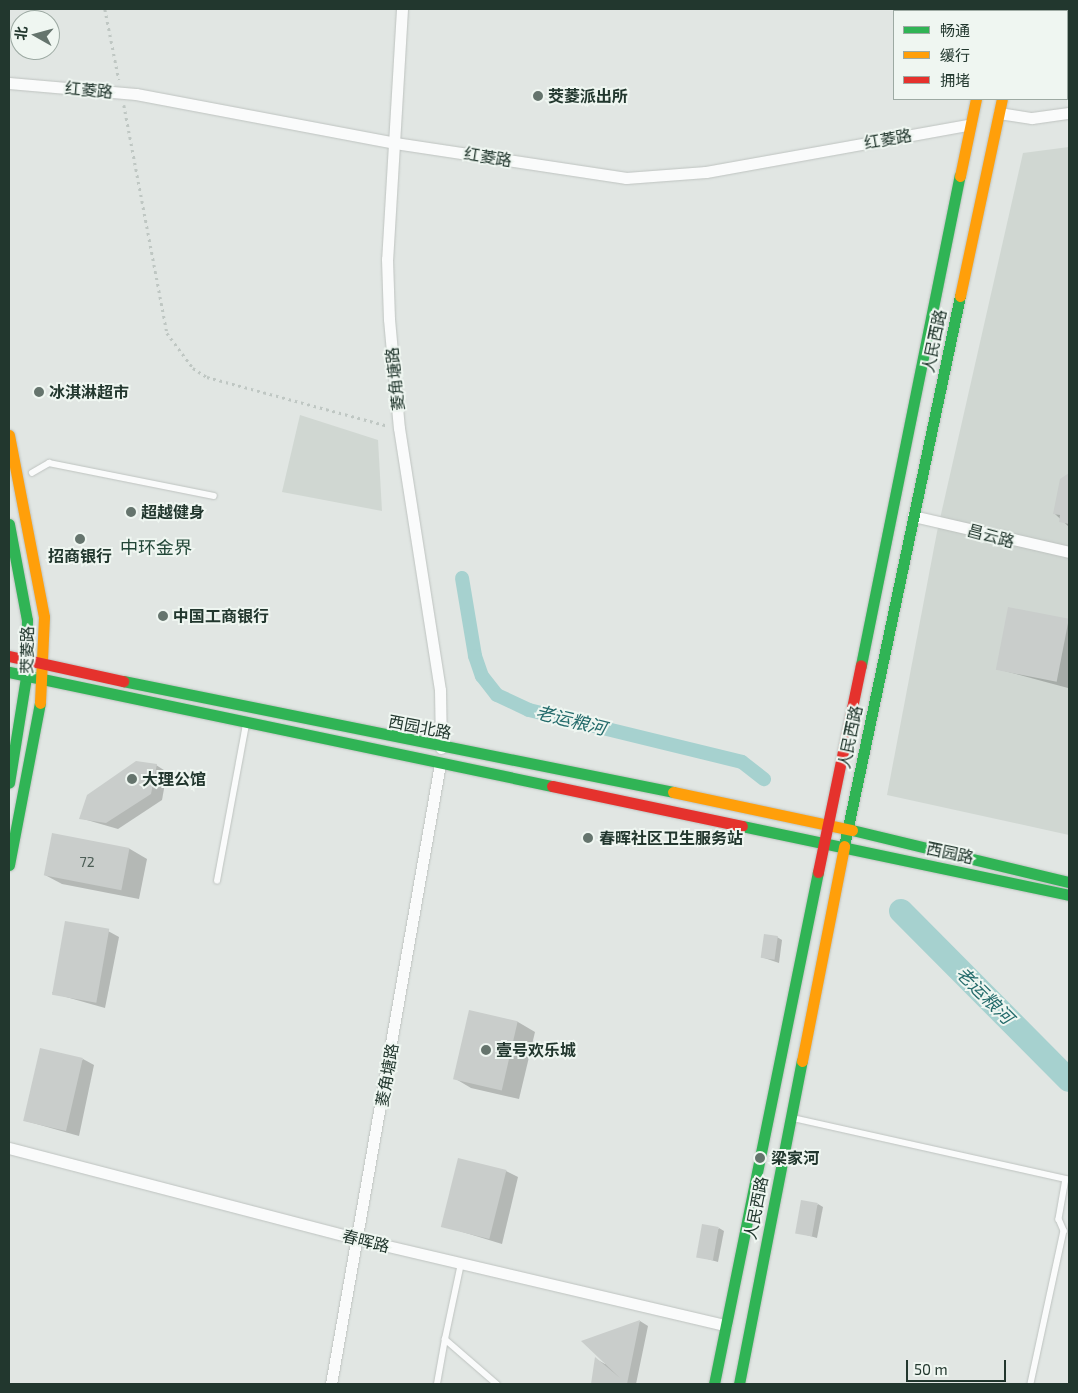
<!DOCTYPE html>
<html>
<head>
<meta charset="utf-8">
<style>
  body { margin:0 }
  #map { position:relative; width:1078px; height:1393px; overflow:hidden; background:#e1e6e3; font-family:"Exo 2","Noto Sans SC",sans-serif }
  div>[style] { position:absolute }
  .built>* { inset:0; background:#d0d7d2 }
  .shadow>* { inset:0; background:#0003 }
  .canal>* { height:14px; margin:-7px; padding:0 7px; transform-origin:7px; border-radius:7px; background:#a6d1cf }
  .river>* { height:24px; margin:-12px; padding:0 12px; transform-origin:12px; border-radius:12px; background:#a6d1cf }
  .building>* { inset:0; background:#c9cdcb; transform-origin:0 0 }
  .path>* { height:2.5px; margin-top:-1.25px; transform-origin:0; background:repeating-linear-gradient(90deg,#bfc7c3 0 2.5px,transparent 0 6.5px) }
  .roads { filter:drop-shadow(0 0 1px #bec3c0) drop-shadow(0 0 1px #bec3c0) }
  .lane>* { height:5.5px; margin:-2.75px; padding:0 2.75px; transform-origin:2.75px; border-radius:2.75px; background:#fafbfb }
  .street>* { height:11px; margin:-5.5px; padding:0 5.5px; transform-origin:5.5px; border-radius:5.5px; background:#fafbfb }
  .fast>* { height:11px; margin:-5.5px; padding:0 5.5px; transform-origin:5.5px; border-radius:5.5px; background:#30b455 }
  .slow>* { height:11px; margin:-5.5px; padding:0 5.5px; transform-origin:5.5px; border-radius:5.5px; background:#ff9f0a }
  .jam>* { height:11px; margin:-5.5px; padding:0 5.5px; transform-origin:5.5px; border-radius:5.5px; background:#e5322d }
  .dots>* { width:14px; height:14px; translate:-50% -50%; box-sizing:border-box; border:2px solid #eff6f1; border-radius:50% }
  span { translate:-50% -50%; white-space:nowrap; text-align:center; line-height:1.15; -webkit-text-stroke:4px #eff6f1; paint-order:stroke }
  .number-label { font-size:14px; color:#4c5d56 }
  .number-label span { -webkit-text-stroke-width:0 }
  .street-label { font-size:16px; color:#22372e }
  .poi-label { font-size:16px; color:#22372e; font-weight:700 }
  .left { translate:0 -50%; text-align:left }
  .neighbourhood-label { font-size:18px; color:#214637 }
  .water-label { font-size:18px; color:#246b6b; font-style:italic }
  .frame { position:absolute; inset:0; border:10px solid #22372e; pointer-events:none }
  .legend { position:absolute; left:893px; top:10px; width:175px; height:90px; box-sizing:border-box; background:#eff6f1; border:1px solid #9daaa3; margin:0; padding:6px 9px; list-style:none; font-size:15px; color:#22372e }
  .legend li { display:flex; align-items:center; gap:10px; height:25px }
  .legend b { width:25px; border:1px solid #9daaa3 }
  .north { position:absolute; left:10px; top:10px; width:50px; height:50px; box-sizing:border-box; background:#eff6f1; border:1px solid #9daaa3; border-radius:50%; rotate:277deg; font-size:14px; font-weight:700; line-height:20px; text-align:center; color:#22372e }
  .north::after { content:''; display:block; margin:auto; width:18px; height:22px; background:#65746d; clip-path:polygon(50% 0,100% 100%,50% 72%,0 100%) }
  .scale { position:absolute; left:906px; top:1360px; width:100px; height:22px; box-sizing:border-box; border:2px solid #22372e; border-top:0; padding-left:6px; font-size:15px; line-height:18px; white-space:nowrap; color:#22372e; -webkit-text-stroke:4px #eff6f1; paint-order:stroke }
</style>
</head>
<body>
<div id="map">
  <div class="built">
    <i style="clip-path:polygon(1069px 147px,1069px 835px,887px 795px,937px 532px,1023px 153px)"></i>
    <i style="clip-path:polygon(300px 415px,378px 440px,382px 511px,282px 492px)"></i>
  </div>
  <div class="shadow">
    <i style="clip-path:polygon(1069px 475px,1069px 527px,1055px 514px,1061px 480px)"></i>
    <i style="clip-path:polygon(1009px 609px,1069px 621px,1068px 688px,997px 669px)"></i>
    <i style="clip-path:polygon(156px 765px,167px 772px,162px 800px,118px 829px,80px 818px)"></i>
    <i style="clip-path:polygon(53px 834px,130px 849px,147px 859px,139px 899px,62px 884px,45px 875px)"></i>
    <i style="clip-path:polygon(108px 931px,119px 937px,105px 1008px,52px 993px)"></i>
    <i style="clip-path:polygon(777px 937px,782px 940px,779px 963px,761px 957px)"></i>
    <i style="clip-path:polygon(470px 1011px,518px 1022px,535px 1032px,519px 1099px,471px 1088px,454px 1078px)"></i>
    <i style="clip-path:polygon(83px 1059px,94px 1065px,79px 1136px,26px 1121px)"></i>
    <i style="clip-path:polygon(506px 1171px,518px 1177px,502px 1244px,443px 1226px)"></i>
    <i style="clip-path:polygon(818px 1204px,823px 1207px,817px 1238px,796px 1232px)"></i>
    <i style="clip-path:polygon(719px 1228px,724px 1231px,718px 1262px,697px 1256px)"></i>
    <i style="clip-path:polygon(640px 1321px,648px 1326px,636px 1384px,592px 1384px,596px 1359px,605px 1364px)"></i>
  </div>
  <div class="canal">
    <i style="left:462px;top:578px;width:79px;rotate:80.5deg"></i>
    <i style="left:475px;top:656px;width:21px;rotate:71deg"></i>
    <i style="left:482px;top:676px;width:24px;rotate:52deg"></i>
    <i style="left:497px;top:695px;width:35px;rotate:25deg"></i>
    <i style="left:529px;top:710px;width:219px;rotate:13.7deg"></i>
    <i style="left:742px;top:762px;width:28px;rotate:38deg"></i>
  </div>
  <div class="river">
    <i style="left:901px;top:911px;width:238px;rotate:45.2deg"></i>
  </div>
  <div class="building">
    <i style="clip-path:polygon(1069px 473px,1069px 524px,1059px 522px,1060px 515px,1053px 514px,1060px 479px)"></i>
    <i style="left:1008px;top:607px;width:62px;height:64px;rotate:11deg"></i>
    <i style="clip-path:polygon(136px 761px,157px 764px,151px 794px,106px 823px,79px 819px,87px 795px)"></i>
    <i style="left:52px;top:833px;width:79px;height:43px;rotate:11deg"></i>
    <i style="left:65px;top:921px;width:45px;height:75px;rotate:10deg"></i>
    <i style="left:764px;top:934px;width:14px;height:24px;rotate:8deg"></i>
    <i style="left:469px;top:1010px;width:50px;height:71px;rotate:13deg"></i>
    <i style="left:40px;top:1048px;width:44px;height:75px;rotate:13deg"></i>
    <i style="left:458px;top:1158px;width:50px;height:71px;rotate:14deg"></i>
    <i style="left:801px;top:1200px;width:17px;height:34px;rotate:10deg"></i>
    <i style="left:702px;top:1224px;width:17px;height:34px;rotate:10deg"></i>
    <i style="clip-path:polygon(640px 1320px,627px 1384px,591px 1384px,595px 1357px,620px 1378px,581px 1341px)"></i>
  </div>
  <div class="path">
    <i style="left:105px;top:9px;width:72px;rotate:78.8deg"></i>
    <i style="left:953px;top:11px;width:2px;rotate:-90deg"></i>
    <i style="left:1047px;top:11px;width:2px;rotate:-63deg"></i>
    <i style="left:124px;top:105px;width:232px;rotate:79.3deg"></i>
    <i style="left:167px;top:333px;width:44px;rotate:53.4deg"></i>
    <i style="left:193px;top:368px;width:17px;rotate:33deg"></i>
    <i style="left:207px;top:377px;width:188px;rotate:15.1deg"></i>
  </div>
  <div class="roads">
    <div class="lane">
      <i style="left:32px;top:473px;width:20px;rotate:-30deg"></i>
      <i style="left:49px;top:463px;width:168px;rotate:11.3deg"></i>
      <i style="left:217px;top:881px;width:159px;rotate:-79.5deg"></i>
      <i style="left:793px;top:1118px;width:280px;rotate:12.6deg"></i>
      <i style="left:1066px;top:1179px;width:41px;rotate:99.9deg"></i>
      <i style="left:1059px;top:1219px;width:13px;rotate:67deg"></i>
      <i style="left:1064px;top:1231px;width:157px;rotate:102.2deg"></i>
      <i style="left:445px;top:1339px;width:77px;rotate:-78deg"></i>
      <i style="left:437px;top:1384px;width:46px;rotate:-79.9deg"></i>
      <i style="left:445px;top:1339px;width:69px;rotate:40.9deg"></i>
    </div>
    <div class="street">
      <i style="left:402px;top:9px;width:250px;rotate:93.4deg"></i>
      <i style="left:387px;top:259px;width:60px;rotate:88.1deg"></i>
      <i style="left:389px;top:319px;width:109px;rotate:84.8deg"></i>
      <i style="left:399px;top:428px;width:265px;rotate:81.1deg"></i>
      <i style="left:440px;top:690px;width:58px;rotate:89deg"></i>
      <i style="left:9px;top:83px;width:127px;rotate:5deg"></i>
      <i style="left:136px;top:94px;width:264px;rotate:10.7deg"></i>
      <i style="left:395px;top:143px;width:234px;rotate:8.6deg"></i>
      <i style="left:626px;top:178px;width:80px;rotate:-4.3deg"></i>
      <i style="left:706px;top:172px;width:266px;rotate:-10.2deg"></i>
      <i style="left:999px;top:113px;width:33px;rotate:9deg"></i>
      <i style="left:1032px;top:118px;width:37px;rotate:-8deg"></i>
      <i style="left:913px;top:516px;width:160px;rotate:13deg"></i>
      <i style="left:9px;top:1148px;width:361px;rotate:14.6deg"></i>
      <i style="left:358px;top:1239px;width:378px;rotate:13.2deg"></i>
      <i style="left:331px;top:1384px;width:630px;rotate:-80.03deg"></i>
    </div>
    <div class="fast">
      <i style="left:1021px;top:9px;width:2px;rotate:90deg"></i>
      <i style="left:999px;top:11px;width:2px;rotate:-63deg"></i>
      <i style="left:9px;top:524px;width:98px;rotate:79.4deg"></i>
      <i style="left:27px;top:620px;width:57px;rotate:91deg"></i>
      <i style="left:26px;top:677px;width:107px;rotate:99.1deg"></i>
      <i style="left:861px;top:665px;width:499px;rotate:-78.6deg"></i>
      <i style="left:9px;top:672px;width:555px;rotate:11.86deg"></i>
      <i style="left:123px;top:681px;width:561px;rotate:11.41deg"></i>
      <i style="left:742px;top:826px;width:334px;rotate:11.9deg"></i>
      <i style="left:852px;top:830px;width:223px;rotate:13.5deg"></i>
      <i style="left:844px;top:846px;width:562px;rotate:-78.09deg"></i>
      <i style="left:9px;top:865px;width:165px;rotate:-79.2deg"></i>
      <i style="left:714px;top:1384px;width:522px;rotate:-78.52deg"></i>
      <i style="left:739px;top:1384px;width:329px;rotate:-79deg"></i>
    </div>
    <div class="slow">
      <i style="left:960px;top:176px;width:79px;rotate:-78.3deg"></i>
      <i style="left:960px;top:296px;width:201px;rotate:-78deg"></i>
      <i style="left:9px;top:435px;width:185px;rotate:79.1deg"></i>
      <i style="left:44px;top:617px;width:86px;rotate:92.7deg"></i>
      <i style="left:673px;top:792px;width:183px;rotate:12deg"></i>
      <i style="left:802px;top:1061px;width:219px;rotate:-78.9deg"></i>
    </div>
    <div class="jam">
      <i style="left:9px;top:656px;width:117px;rotate:12.4deg"></i>
      <i style="left:552px;top:786px;width:194px;rotate:11.9deg"></i>
      <i style="left:818px;top:872px;width:211px;rotate:-78.3deg"></i>
    </div>
  </div>
  <div class="dots">
    <i style="left:538px;top:96px;background:#65746d"></i>
    <i style="left:39px;top:392px;background:#65746d"></i>
    <i style="left:131px;top:512px;background:#65746d"></i>
    <i style="left:80px;top:539px;background:#65746d"></i>
    <i style="left:163px;top:616px;background:#65746d"></i>
    <i style="left:132px;top:779px;background:#65746d"></i>
    <i style="left:588px;top:838px;background:#65746d"></i>
    <i style="left:486px;top:1050px;background:#65746d"></i>
    <i style="left:760px;top:1158px;background:#65746d"></i>
  </div>
  <div class="number-label">
    <span style="left:87px;top:862px">72</span>
  </div>
  <div class="street-label">
    <span style="left:89px;top:90px;rotate:5deg">红菱路</span>
    <span style="left:888px;top:139px;rotate:-10deg">红菱路</span>
    <span style="left:488px;top:157px;rotate:9deg">红菱路</span>
    <span style="left:934px;top:341px;rotate:-78deg">人民西路</span>
    <span style="left:395px;top:379px;rotate:-96deg">菱角塘路</span>
    <span style="left:991px;top:536px;rotate:15deg">昌云路</span>
    <span style="left:27px;top:650px;rotate:-89deg">茭菱路</span>
    <span style="left:420px;top:727px;rotate:11deg">西园北路</span>
    <span style="left:850px;top:737px;rotate:-78deg">人民西路</span>
    <span style="left:950px;top:853px;rotate:12deg">西园路</span>
    <span style="left:387px;top:1075px;rotate:-80deg">菱角塘路</span>
    <span style="left:756px;top:1208px;rotate:-79deg">人民西路</span>
    <span style="left:366px;top:1241px;rotate:14deg">春晖路</span>
  </div>
  <div class="poi-label">
    <span class="left" style="left:548px;top:96px">茭菱派出所</span>
    <span class="left" style="left:49px;top:392px">冰淇淋超市</span>
    <span class="left" style="left:141px;top:512px">超越健身</span>
    <span style="left:80px;top:556px">招商银行</span>
    <span class="left" style="left:173px;top:616px">中国工商银行</span>
    <span class="left" style="left:142px;top:779px">大理公馆</span>
    <span class="left" style="left:599px;top:838px">春晖社区卫生服务站</span>
    <span class="left" style="left:496px;top:1050px">壹号欢乐城</span>
    <span class="left" style="left:771px;top:1158px">梁家河</span>
  </div>
  <div class="neighbourhood-label">
    <span style="left:156px;top:547px">中环金界</span>
  </div>
  <div class="water-label">
    <span style="left:571px;top:720px;rotate:14deg">老运粮河</span>
    <span style="left:985px;top:995px;rotate:45deg">老运粮河</span>
  </div>
  <div class="frame"></div>
  <ul class="legend">
  <li><b style="height:6px;background:#30b455"></b>畅通</li>
  <li><b style="height:6px;background:#ff9f0a"></b>缓行</li>
  <li><b style="height:6px;background:#e5322d"></b>拥堵</li>
  </ul>
  <div class="north">北</div>
  <div class="scale">50 m</div>
</div>
</body>
</html>
